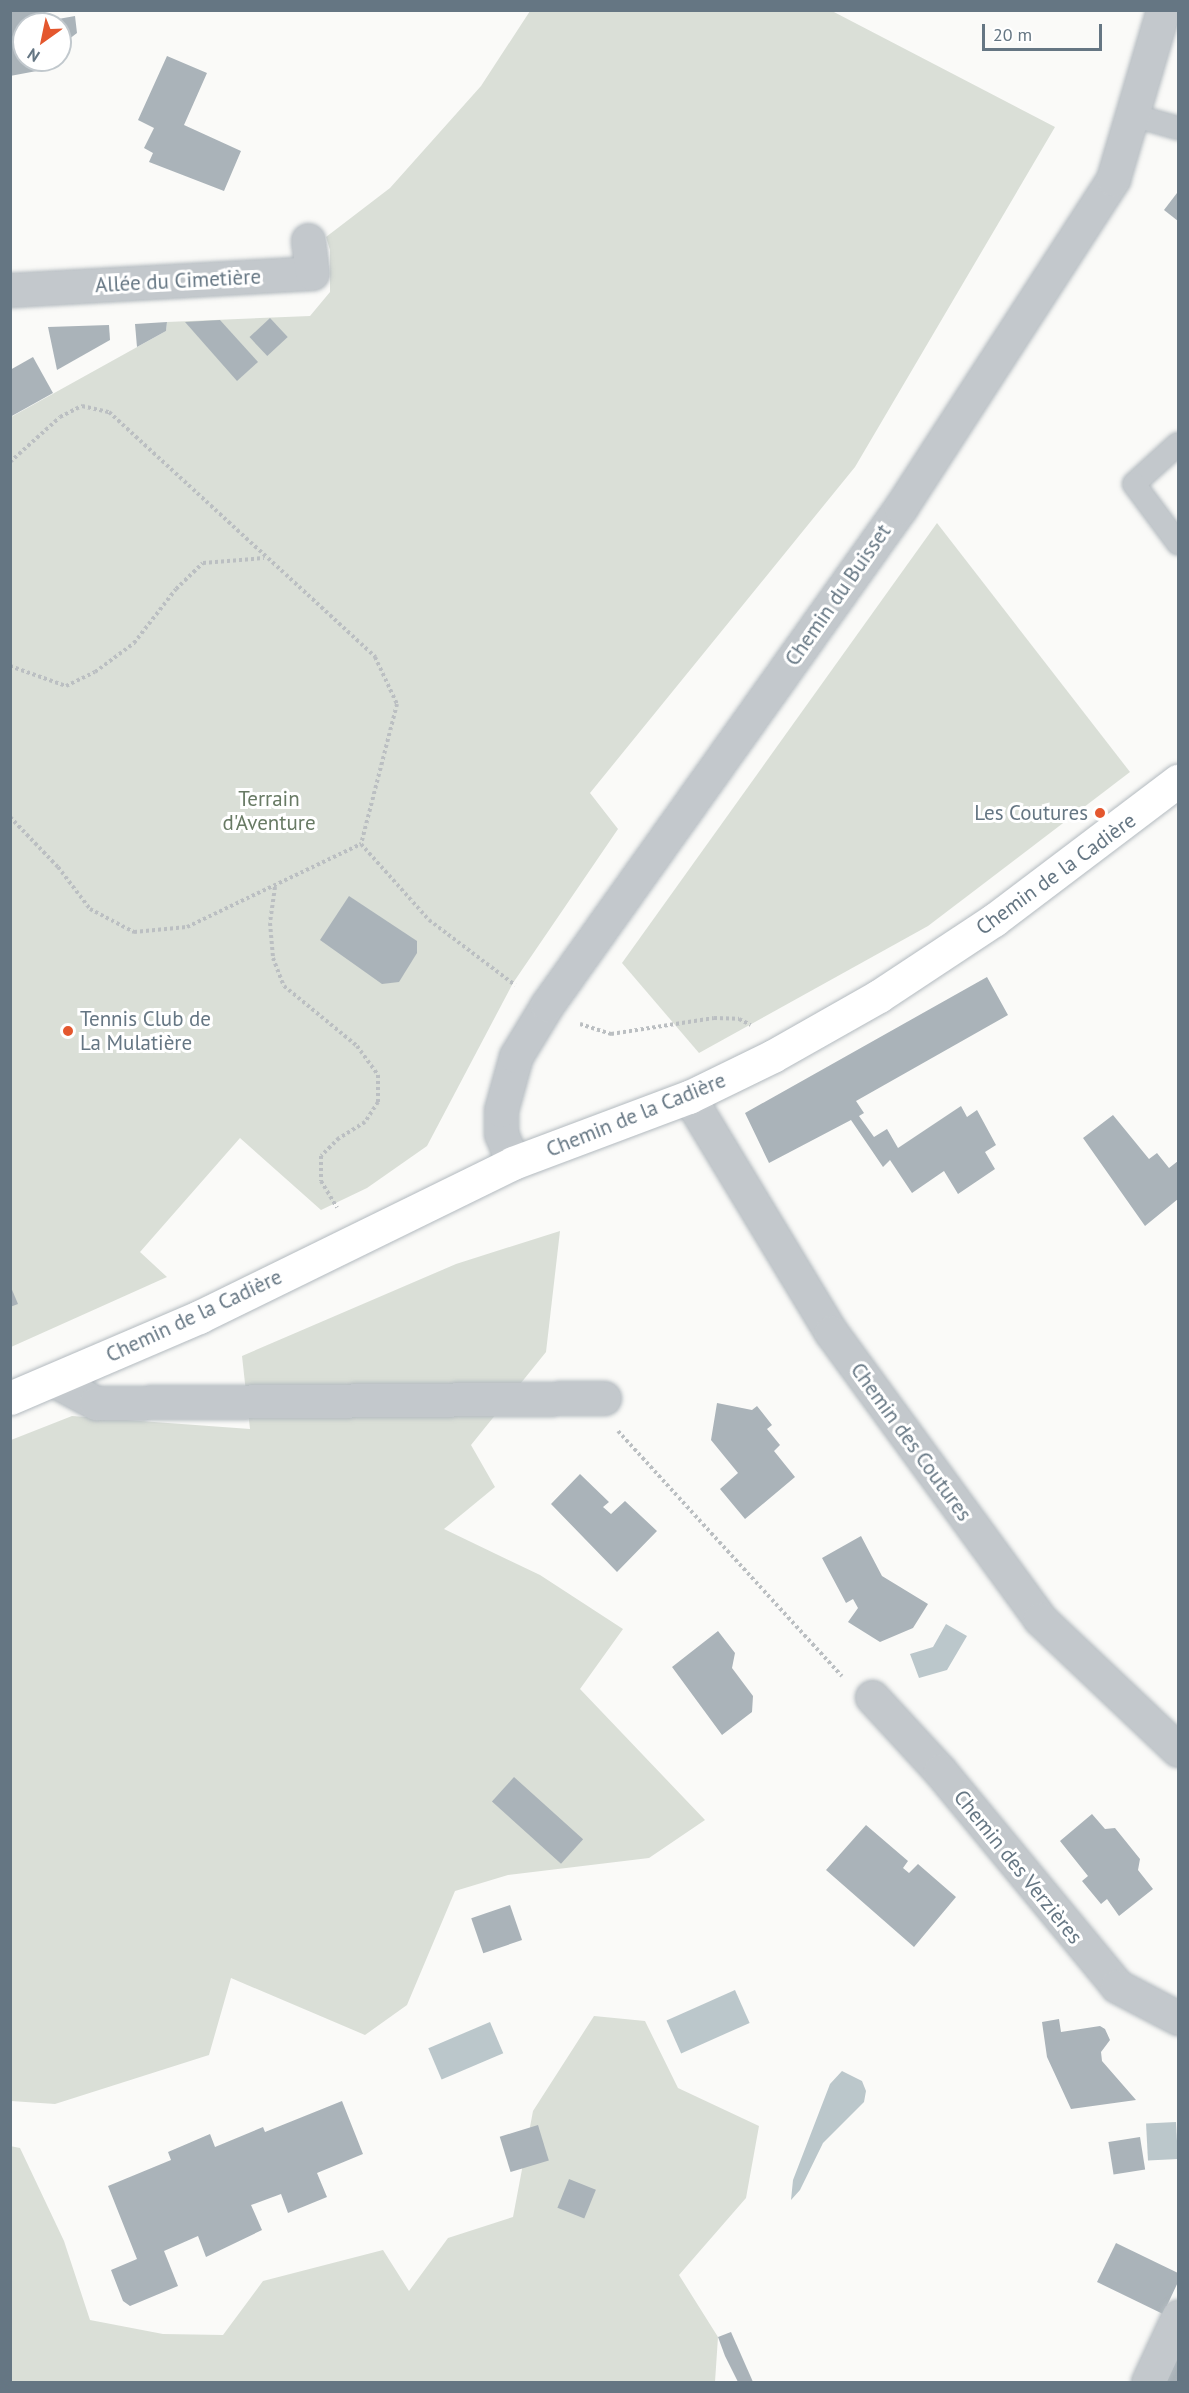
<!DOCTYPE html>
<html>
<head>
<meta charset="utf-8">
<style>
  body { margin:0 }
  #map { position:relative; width:1189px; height:2393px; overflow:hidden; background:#fafaf8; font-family:"PT Sans",sans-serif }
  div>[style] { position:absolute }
  .green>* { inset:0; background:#dadfd7 }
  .water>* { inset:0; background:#bbc7cb; transform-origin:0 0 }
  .building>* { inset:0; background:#aab3b9; transform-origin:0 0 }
  .path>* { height:4px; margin-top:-2px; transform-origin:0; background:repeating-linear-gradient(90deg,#bbbfc2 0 3px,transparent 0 6px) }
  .roads { filter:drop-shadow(0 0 2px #b3babf) drop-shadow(0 0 2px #b3babf) }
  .lane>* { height:22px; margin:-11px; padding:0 11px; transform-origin:11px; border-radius:11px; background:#c3c8cc }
  .street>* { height:33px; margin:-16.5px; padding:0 16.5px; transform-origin:16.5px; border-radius:16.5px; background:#c3c8cc }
  .secondary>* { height:33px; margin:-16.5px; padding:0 16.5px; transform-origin:16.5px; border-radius:16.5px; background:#fff }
  .dots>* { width:16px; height:16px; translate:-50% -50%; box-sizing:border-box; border:3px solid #fff; border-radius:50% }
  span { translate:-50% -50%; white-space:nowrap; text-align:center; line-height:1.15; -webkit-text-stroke:6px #fff; paint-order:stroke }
  .street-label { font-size:21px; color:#657683 }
  .park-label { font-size:21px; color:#687a64 }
  .poi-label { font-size:21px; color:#657683 }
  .right { translate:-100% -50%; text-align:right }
  .left { translate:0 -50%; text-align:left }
  .frame { position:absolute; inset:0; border:12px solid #657683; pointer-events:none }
  .north { position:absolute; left:12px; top:12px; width:60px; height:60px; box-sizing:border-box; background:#fff; border:2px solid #c1c8cd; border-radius:50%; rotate:213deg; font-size:16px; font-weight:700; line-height:24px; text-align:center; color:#657683 }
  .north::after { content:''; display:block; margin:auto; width:21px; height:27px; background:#e4572e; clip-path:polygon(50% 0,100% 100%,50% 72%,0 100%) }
  .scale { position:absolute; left:982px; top:24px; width:120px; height:27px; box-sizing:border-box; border:3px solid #657683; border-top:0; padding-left:8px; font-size:18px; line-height:21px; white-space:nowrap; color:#657683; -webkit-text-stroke:4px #fff; paint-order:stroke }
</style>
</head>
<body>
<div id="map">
  <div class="green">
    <i style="clip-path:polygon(530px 11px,832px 11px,1055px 127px,855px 467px,590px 793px,618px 829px,513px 983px,427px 1146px,367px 1188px,321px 1210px,240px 1138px,140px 1252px,167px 1277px,11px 1347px,11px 417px,166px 331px,167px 322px,310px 316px,330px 292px,330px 250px,326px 237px,390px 188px,481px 86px)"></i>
    <i style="clip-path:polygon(937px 523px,1130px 772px,928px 926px,699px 1053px,622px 963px)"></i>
    <i style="clip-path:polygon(560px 1231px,546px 1352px,471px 1445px,495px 1487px,444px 1529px,540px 1575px,623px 1629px,580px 1689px,705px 1820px,649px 1858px,508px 1875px,455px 1891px,407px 2005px,365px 2035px,231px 1978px,209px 2055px,55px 2104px,11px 2101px,11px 1440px,72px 1416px,250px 1429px,242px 1356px,456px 1264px)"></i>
    <i style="clip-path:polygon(594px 2016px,645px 2021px,678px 2088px,759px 2126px,746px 2198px,679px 2275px,718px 2337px,715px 2382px,11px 2382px,10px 2146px,20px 2148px,64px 2241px,90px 2320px,163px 2334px,223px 2335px,263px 2281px,383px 2250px,409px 2291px,448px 2238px,513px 2217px,533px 2111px)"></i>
  </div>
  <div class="water">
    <i style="clip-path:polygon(946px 1624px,967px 1636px,947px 1670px,919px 1678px,910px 1654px,933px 1647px)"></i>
    <i style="left:735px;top:1990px;width:36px;height:75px;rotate:66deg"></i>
    <i style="left:490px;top:2022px;width:34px;height:67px;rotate:67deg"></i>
    <i style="clip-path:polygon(842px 2071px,862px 2081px,866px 2091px,864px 2102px,823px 2143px,800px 2190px,791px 2200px,793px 2180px,830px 2084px)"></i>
    <i style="left:1176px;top:2122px;width:37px;height:30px;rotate:87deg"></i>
  </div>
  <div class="building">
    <i style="clip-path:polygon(10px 10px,45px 10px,47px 21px,75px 16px,77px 33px,60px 46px,60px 24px,24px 24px,24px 60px,52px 60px,42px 70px,10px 76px)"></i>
    <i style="clip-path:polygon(167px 56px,207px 73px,184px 125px,241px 151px,224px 191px,149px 162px,153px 153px,144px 148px,154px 128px,138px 120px)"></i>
    <i style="clip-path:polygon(1177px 193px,1178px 194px,1178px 221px,1164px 210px)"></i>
    <i style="left:270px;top:318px;width:26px;height:28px;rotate:47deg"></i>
    <i style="clip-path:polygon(220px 320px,258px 362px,237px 381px,185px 322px)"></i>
    <i style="clip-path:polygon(167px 322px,166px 331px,137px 347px,135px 324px)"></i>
    <i style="clip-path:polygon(109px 325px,110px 340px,57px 370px,48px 327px)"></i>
    <i style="clip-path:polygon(33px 357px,53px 393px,10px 417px,10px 370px)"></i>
    <i style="clip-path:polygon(349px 896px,417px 941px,417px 953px,399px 982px,382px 984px,320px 940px)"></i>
    <i style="clip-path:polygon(987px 977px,1008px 1015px,856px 1101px,864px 1113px,859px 1116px,874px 1137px,887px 1129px,898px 1148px,961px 1106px,967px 1117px,977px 1110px,996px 1145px,985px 1152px,995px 1169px,958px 1194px,944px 1171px,912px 1193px,890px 1160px,883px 1167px,851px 1120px,769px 1163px,745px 1113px)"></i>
    <i style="clip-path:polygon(1113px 1115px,1149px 1159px,1157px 1153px,1169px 1168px,1178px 1161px,1178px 1199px,1145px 1226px,1083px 1138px)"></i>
    <i style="clip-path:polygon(10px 1285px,18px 1304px,10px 1307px)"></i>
    <i style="clip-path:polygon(717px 1403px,752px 1410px,757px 1406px,772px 1425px,767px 1429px,780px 1445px,774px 1451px,795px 1477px,745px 1519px,720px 1489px,738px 1473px,711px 1440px)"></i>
    <i style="clip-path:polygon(580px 1474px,609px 1502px,603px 1507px,611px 1514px,625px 1501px,657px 1531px,617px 1572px,551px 1504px)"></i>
    <i style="clip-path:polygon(861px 1536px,882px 1576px,928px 1604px,913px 1628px,880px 1642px,848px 1622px,858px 1608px,853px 1599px,846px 1603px,822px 1558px)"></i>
    <i style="clip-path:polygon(718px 1631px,735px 1653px,732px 1668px,753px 1696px,752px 1712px,722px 1735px,672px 1667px)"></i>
    <i style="left:514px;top:1777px;width:93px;height:33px;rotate:42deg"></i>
    <i style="clip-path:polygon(1092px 1814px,1105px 1829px,1115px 1828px,1140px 1859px,1138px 1870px,1153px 1889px,1119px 1916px,1107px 1899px,1101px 1904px,1082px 1881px,1088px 1876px,1060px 1841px)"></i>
    <i style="clip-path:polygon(866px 1825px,908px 1861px,903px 1868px,909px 1873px,918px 1864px,956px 1897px,914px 1947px,826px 1870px)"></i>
    <i style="left:510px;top:1905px;width:37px;height:41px;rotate:71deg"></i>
    <i style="clip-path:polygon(1059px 2019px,1061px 2032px,1100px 2026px,1105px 2029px,1110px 2040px,1101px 2052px,1102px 2061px,1136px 2100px,1071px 2109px,1047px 2057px,1042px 2022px)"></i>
    <i style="clip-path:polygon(342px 2101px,363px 2154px,317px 2173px,327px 2197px,288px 2213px,281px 2194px,251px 2205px,262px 2230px,206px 2257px,198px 2236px,164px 2251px,178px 2286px,130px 2306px,123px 2301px,111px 2270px,137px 2259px,108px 2186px,171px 2160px,168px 2152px,210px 2134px,215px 2147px,263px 2127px,265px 2132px)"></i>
    <i style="left:538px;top:2125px;width:37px;height:40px;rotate:73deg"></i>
    <i style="left:1140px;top:2137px;width:33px;height:32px;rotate:81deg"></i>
    <i style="left:569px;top:2179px;width:29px;height:31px;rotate:22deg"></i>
    <i style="clip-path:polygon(1116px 2243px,1178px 2273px,1178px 2282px,1163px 2314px,1097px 2282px)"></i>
    <i style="clip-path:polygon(731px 2332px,753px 2382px,738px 2382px,725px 2356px,718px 2337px)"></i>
    <i style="clip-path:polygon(1175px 2355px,1178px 2357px,1178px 2382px,1162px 2382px)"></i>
  </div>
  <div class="path">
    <i style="left:10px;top:462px;width:67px;rotate:-42deg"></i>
    <i style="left:60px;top:417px;width:25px;rotate:-27deg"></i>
    <i style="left:82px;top:406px;width:28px;rotate:13deg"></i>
    <i style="left:109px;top:412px;width:362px;rotate:42.6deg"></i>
    <i style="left:375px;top:657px;width:52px;rotate:64.9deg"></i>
    <i style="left:397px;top:704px;width:145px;rotate:104.4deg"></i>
    <i style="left:10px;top:666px;width:59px;rotate:19.7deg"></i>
    <i style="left:66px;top:686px;width:32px;rotate:-26deg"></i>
    <i style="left:95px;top:672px;width:49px;rotate:-36.6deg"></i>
    <i style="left:134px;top:643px;width:68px;rotate:-52.1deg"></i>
    <i style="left:176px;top:589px;width:37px;rotate:-44deg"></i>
    <i style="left:203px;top:563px;width:61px;rotate:-4.7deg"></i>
    <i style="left:10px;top:817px;width:69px;rotate:46.2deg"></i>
    <i style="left:58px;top:867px;width:53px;rotate:52.7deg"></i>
    <i style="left:90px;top:909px;width:50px;rotate:27.6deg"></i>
    <i style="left:134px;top:932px;width:53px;rotate:-5.4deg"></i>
    <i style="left:187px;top:927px;width:193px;rotate:-25.5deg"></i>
    <i style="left:361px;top:844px;width:102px;rotate:48.2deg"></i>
    <i style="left:429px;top:920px;width:108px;rotate:37.1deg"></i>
    <i style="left:275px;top:887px;width:36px;rotate:98deg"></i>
    <i style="left:270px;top:923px;width:35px;rotate:85deg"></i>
    <i style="left:273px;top:958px;width:30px;rotate:69deg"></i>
    <i style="left:284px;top:986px;width:94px;rotate:39.4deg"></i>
    <i style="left:357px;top:1046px;width:36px;rotate:54deg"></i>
    <i style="left:378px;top:1075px;width:27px;rotate:90deg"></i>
    <i style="left:378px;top:1102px;width:24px;rotate:123deg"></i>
    <i style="left:365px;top:1122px;width:31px;rotate:148deg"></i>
    <i style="left:339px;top:1138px;width:25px;rotate:135deg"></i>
    <i style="left:321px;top:1156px;width:25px;rotate:90deg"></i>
    <i style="left:321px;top:1181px;width:31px;rotate:59deg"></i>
    <i style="left:580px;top:1024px;width:33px;rotate:18deg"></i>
    <i style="left:611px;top:1034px;width:104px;rotate:-8.8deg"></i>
    <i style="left:714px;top:1018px;width:25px;rotate:2deg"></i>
    <i style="left:739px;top:1019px;width:13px;rotate:27deg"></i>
    <i style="left:618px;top:1431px;width:332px;rotate:47.6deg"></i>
  </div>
  <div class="roads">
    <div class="lane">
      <i style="left:1132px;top:115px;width:48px;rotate:15.8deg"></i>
      <i style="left:1178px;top:444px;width:59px;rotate:137.7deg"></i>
      <i style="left:1134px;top:484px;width:74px;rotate:53.3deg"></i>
    </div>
    <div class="street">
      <i style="left:10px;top:290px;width:302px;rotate:-3.2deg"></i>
      <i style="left:312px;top:273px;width:33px;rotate:-97deg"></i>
      <i style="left:689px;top:1097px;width:275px;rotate:58.9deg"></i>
      <i style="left:831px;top:1332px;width:355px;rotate:53.9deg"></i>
      <i style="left:1040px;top:1619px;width:190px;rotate:43.5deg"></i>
      <i style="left:513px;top:1163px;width:31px;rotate:-112deg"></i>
      <i style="left:501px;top:1134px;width:24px;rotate:-90deg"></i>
      <i style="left:501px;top:1110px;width:56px;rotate:-74.5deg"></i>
      <i style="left:516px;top:1056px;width:60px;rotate:-58.7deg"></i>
      <i style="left:547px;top:1005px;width:611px;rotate:-54.59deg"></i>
      <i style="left:901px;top:507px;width:391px;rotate:-57.1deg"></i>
      <i style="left:1113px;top:179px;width:176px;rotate:-73.5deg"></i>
      <i style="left:55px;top:1381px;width:47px;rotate:28.2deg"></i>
      <i style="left:96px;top:1403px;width:508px;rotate:-0.56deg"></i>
      <i style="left:872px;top:1697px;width:100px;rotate:47.4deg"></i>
      <i style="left:940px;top:1771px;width:278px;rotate:50.5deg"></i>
      <i style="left:1117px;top:1986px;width:69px;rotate:27.7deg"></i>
      <i style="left:1148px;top:2382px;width:72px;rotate:-65.2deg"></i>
    </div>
    <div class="secondary">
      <i style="left:10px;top:1398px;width:206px;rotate:-23.2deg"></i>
      <i style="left:199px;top:1317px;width:350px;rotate:-26.1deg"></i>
      <i style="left:513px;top:1163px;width:188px;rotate:-20.6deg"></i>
      <i style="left:689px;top:1097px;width:93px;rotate:-26deg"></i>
      <i style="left:773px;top:1056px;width:122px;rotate:-29.5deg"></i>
      <i style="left:879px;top:996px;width:138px;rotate:-33.5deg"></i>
      <i style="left:994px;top:920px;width:231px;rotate:-37.1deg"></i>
    </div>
  </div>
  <div class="dots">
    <i style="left:1100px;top:813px;background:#e4572e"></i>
    <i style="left:68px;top:1031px;background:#e4572e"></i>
  </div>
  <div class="street-label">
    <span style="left:178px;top:281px;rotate:-3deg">Allée du Cimetière</span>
    <span style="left:838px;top:595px;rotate:-55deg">Chemin du Buisset</span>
    <span style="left:1056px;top:874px;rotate:-36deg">Chemin de la Cadière</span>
    <span style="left:636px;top:1115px;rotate:-22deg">Chemin de la Cadière</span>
    <span style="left:194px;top:1316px;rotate:-25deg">Chemin de la Cadière</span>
    <span style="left:911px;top:1442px;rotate:54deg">Chemin des Coutures</span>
    <span style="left:1018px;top:1867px;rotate:51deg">Chemin des Verzières</span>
  </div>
  <div class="park-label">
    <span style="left:269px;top:811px">Terrain<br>d'Aventure</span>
  </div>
  <div class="poi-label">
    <span class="right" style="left:1088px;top:813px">Les Coutures</span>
    <span class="left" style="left:80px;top:1031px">Tennis Club de<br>La Mulatière</span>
  </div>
  <div class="frame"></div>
  <div class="north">N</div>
  <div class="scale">20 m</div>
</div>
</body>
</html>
